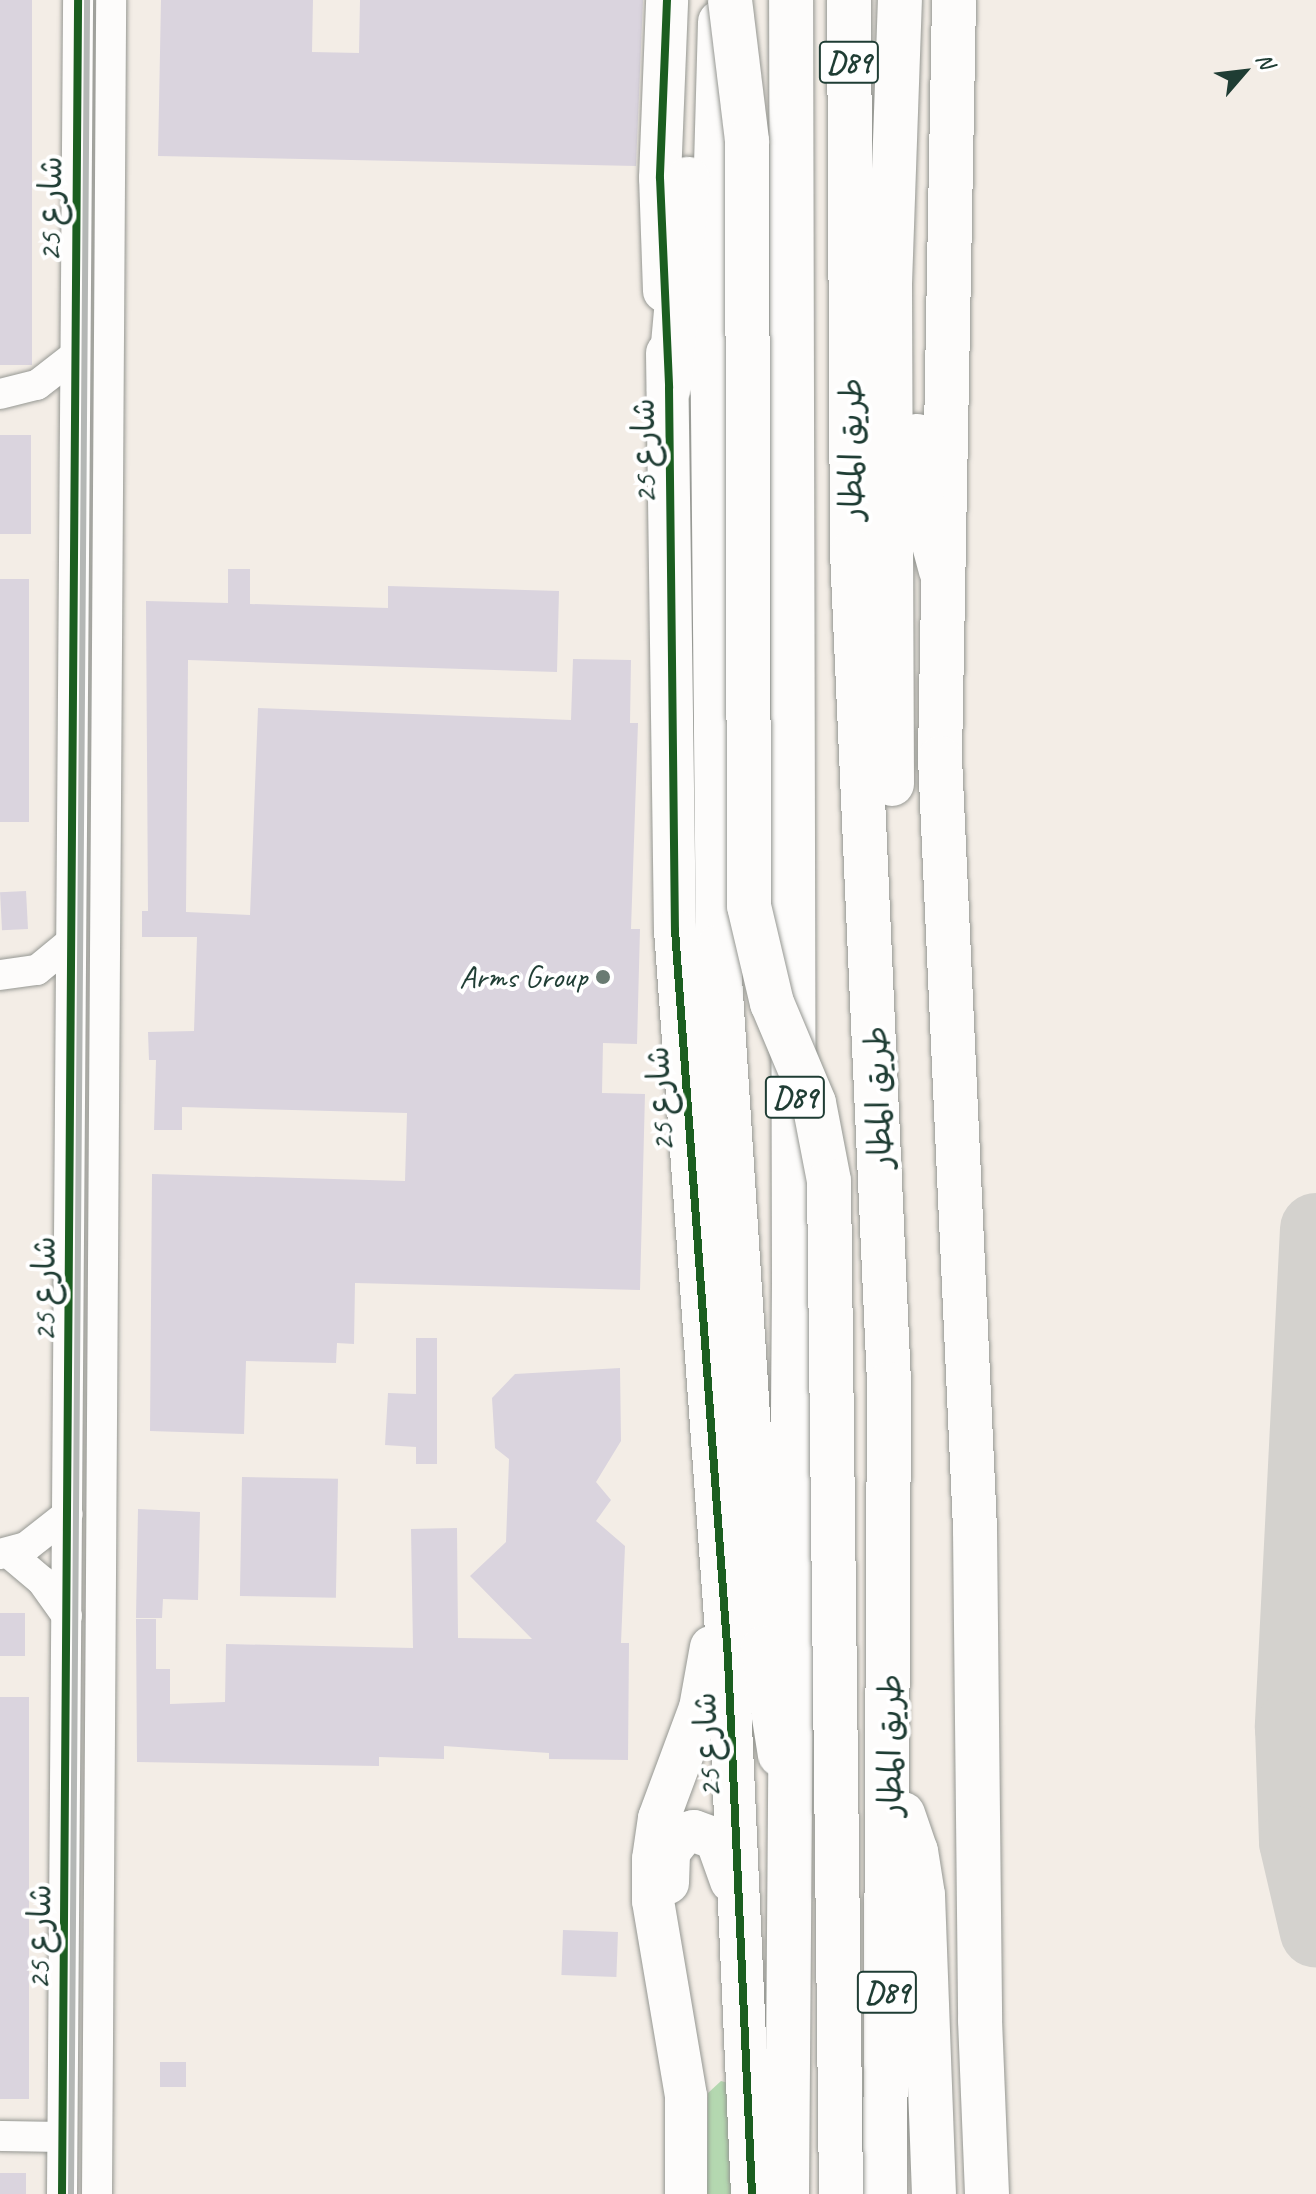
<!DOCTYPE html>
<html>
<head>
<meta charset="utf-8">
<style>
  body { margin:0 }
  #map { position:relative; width:1316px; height:2194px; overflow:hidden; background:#f3ede6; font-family:Caveat,"Playpen Sans Arabic",sans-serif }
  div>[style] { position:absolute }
  .green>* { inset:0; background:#b4d8b0 }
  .taxiway>* { height:72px; margin:-36px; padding:0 36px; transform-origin:36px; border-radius:36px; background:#d4d2ce }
  .building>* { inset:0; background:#dad4de; transform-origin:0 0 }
  .roads { filter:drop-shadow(0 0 2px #959792) drop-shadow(0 0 2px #959792) }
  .street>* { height:30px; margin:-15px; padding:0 15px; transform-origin:15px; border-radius:15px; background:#fdfcfb }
  .secondary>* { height:42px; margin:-21px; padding:0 21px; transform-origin:21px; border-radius:21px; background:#fdfcfb }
  .primary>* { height:44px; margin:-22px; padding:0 22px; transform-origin:22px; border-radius:22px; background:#fdfcfb }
  .highway>* { height:44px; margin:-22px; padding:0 22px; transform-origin:22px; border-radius:22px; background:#fdfcfb }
  .rail>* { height:6px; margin:-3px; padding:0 3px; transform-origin:3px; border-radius:3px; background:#b4b7b5 }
  .bridges { filter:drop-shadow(0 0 2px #959792) drop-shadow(0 0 2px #959792) }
  .primary-bridge>* { height:44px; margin:-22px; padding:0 22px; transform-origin:22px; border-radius:22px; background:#fdfcfb }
  .cycleway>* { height:8px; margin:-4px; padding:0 4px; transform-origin:4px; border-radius:4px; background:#1b5e20 }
  .dots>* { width:22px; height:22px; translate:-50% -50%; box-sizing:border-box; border:4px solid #fff; border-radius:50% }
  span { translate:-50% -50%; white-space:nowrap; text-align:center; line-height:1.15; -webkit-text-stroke:8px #fff; paint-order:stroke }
  .shield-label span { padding:2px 6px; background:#fff; border:2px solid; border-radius:6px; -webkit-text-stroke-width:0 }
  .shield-label { font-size:30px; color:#1f3d34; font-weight:700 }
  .street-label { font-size:32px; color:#1f3d34 }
  .poi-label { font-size:32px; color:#1f3d34 }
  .right { translate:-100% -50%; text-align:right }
  .north { position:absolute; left:1204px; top:32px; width:80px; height:80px; -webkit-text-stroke:6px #fff; paint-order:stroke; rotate:62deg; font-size:22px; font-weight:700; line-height:32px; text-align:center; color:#1f3d34 }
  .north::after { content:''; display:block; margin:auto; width:28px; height:36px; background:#1f3d34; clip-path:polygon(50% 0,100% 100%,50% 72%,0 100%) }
</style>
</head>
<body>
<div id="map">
  <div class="green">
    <i style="clip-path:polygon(721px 2081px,728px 2083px,736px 2194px,707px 2194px,708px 2093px)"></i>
  </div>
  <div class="taxiway">
    <i style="left:1316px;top:1229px;width:499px;rotate:92.9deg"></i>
    <i style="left:1291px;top:1727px;width:115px;rotate:88deg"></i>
    <i style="left:1295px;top:1842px;width:92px;rotate:76.9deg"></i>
  </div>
  <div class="building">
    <i style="left:0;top:0;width:32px;height:365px"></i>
    <i style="clip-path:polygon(161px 0,313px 0,312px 52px,359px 53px,360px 0,643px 0,636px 166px,158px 156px)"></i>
    <i style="left:0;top:435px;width:31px;height:99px"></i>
    <i style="clip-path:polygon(228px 569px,250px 569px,250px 604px,388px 608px,388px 586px,559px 591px,557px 672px,188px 660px,186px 912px,250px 915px,258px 708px,571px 720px,573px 659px,631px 660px,630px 723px,638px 723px,631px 929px,640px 929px,637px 1044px,603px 1043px,602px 1093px,645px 1094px,640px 1290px,355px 1283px,354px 1344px,337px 1343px,336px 1363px,246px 1361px,244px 1434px,150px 1431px,152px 1174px,405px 1181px,407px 1113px,182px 1107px,182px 1130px,154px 1130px,156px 1060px,149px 1060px,148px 1032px,194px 1031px,197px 937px,142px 937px,142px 911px,148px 911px,146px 601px,228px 603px)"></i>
    <i style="left:0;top:579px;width:29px;height:243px"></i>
    <i style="left:26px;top:891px;width:38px;height:26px;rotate:87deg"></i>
    <i style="clip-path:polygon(416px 1338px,437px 1338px,437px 1464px,416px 1464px,416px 1447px,385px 1445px,388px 1393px,416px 1394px)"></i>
    <i style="clip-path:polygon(620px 1368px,621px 1441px,596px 1482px,611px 1500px,596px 1521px,625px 1546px,621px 1643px,629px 1643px,628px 1760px,549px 1759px,549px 1753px,444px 1746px,444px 1759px,379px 1757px,379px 1766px,137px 1762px,136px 1619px,156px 1619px,156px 1669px,170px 1669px,170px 1704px,225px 1702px,226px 1644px,413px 1648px,411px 1529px,457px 1528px,458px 1638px,532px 1639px,470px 1576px,506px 1542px,509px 1459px,495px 1448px,492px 1398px,515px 1374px)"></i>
    <i style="left:242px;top:1477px;width:96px;height:119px;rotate:1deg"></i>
    <i style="clip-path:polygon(138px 1509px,200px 1512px,198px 1600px,163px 1599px,162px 1618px,136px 1618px)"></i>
    <i style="left:0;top:1613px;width:25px;height:43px"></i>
    <i style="left:0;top:1697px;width:29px;height:402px"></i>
    <i style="left:563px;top:1930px;width:55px;height:45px;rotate:2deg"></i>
    <i style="left:160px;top:2062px;width:26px;height:25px"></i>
    <i style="left:26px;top:2173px;width:21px;height:26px;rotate:90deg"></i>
  </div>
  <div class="roads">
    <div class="street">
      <i style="left:0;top:394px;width:38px;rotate:-14deg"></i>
      <i style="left:37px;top:385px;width:46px;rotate:-37.9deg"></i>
      <i style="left:0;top:975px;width:37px;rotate:-8deg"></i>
      <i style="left:37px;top:970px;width:44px;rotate:-39.5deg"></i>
      <i style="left:0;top:1554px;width:27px;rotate:-15deg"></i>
      <i style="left:26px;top:1547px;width:53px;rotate:-38.2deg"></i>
      <i style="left:10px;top:1554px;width:42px;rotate:40.2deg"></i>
      <i style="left:42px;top:1581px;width:43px;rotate:54.5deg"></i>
      <i style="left:0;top:2136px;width:62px;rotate:0.9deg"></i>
      <i style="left:62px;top:2194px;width:2194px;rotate:-89.58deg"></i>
      <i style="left:97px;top:2194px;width:2194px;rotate:-89.63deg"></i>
    </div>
    <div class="secondary">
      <i style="left:664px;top:291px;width:113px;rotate:-92deg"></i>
      <i style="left:660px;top:178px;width:178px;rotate:-87.7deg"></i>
      <i style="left:667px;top:353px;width:577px;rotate:89.21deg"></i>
      <i style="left:675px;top:930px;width:731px;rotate:85.84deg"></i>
      <i style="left:728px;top:1659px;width:536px;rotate:87.43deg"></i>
      <i style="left:668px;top:1883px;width:31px;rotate:-88deg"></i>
      <i style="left:669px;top:1852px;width:23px;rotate:-52deg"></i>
      <i style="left:683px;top:1834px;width:11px;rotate:-15deg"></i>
      <i style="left:694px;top:1831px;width:23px;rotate:20deg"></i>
      <i style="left:716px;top:1839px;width:45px;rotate:70.3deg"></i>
      <i style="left:686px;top:2194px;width:98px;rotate:-90deg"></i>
      <i style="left:686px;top:2096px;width:198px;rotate:-99.6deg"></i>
      <i style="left:653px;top:1901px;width:42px;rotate:-90deg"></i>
      <i style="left:653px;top:1859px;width:41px;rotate:-81.7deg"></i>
      <i style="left:659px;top:1818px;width:117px;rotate:-69.6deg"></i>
      <i style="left:700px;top:1708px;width:62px;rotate:-79.8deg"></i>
    </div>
    <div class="primary">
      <i style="left:954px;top:0;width:758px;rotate:91.06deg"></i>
      <i style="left:940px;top:758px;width:773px;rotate:87.4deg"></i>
      <i style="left:975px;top:1530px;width:490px;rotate:89.4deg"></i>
      <i style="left:980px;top:2020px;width:174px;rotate:87.7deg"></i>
      <i style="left:720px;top:22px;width:285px;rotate:91.6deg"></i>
      <i style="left:712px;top:307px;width:640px;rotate:89.46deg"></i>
      <i style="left:718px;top:947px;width:702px;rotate:86.33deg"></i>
      <i style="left:763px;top:1648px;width:108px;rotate:81deg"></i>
      <i style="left:669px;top:388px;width:210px;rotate:-84.8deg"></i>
    </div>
    <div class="highway">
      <i style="left:849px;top:0;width:552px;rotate:89.69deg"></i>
      <i style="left:852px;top:552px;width:833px;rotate:87.45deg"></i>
      <i style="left:889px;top:1384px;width:810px;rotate:90.28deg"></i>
      <i style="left:917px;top:436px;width:64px;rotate:85.5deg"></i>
      <i style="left:922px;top:500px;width:73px;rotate:75deg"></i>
      <i style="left:892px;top:784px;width:500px;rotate:-90.23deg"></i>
      <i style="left:890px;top:284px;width:284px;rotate:-88deg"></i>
      <i style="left:903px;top:1814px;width:39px;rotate:71deg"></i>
      <i style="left:916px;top:1851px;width:45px;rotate:81deg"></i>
      <i style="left:923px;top:1895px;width:299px;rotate:87.9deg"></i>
      <i style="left:787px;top:2194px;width:911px;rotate:-89.56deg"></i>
      <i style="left:794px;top:1283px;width:1283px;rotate:-90.13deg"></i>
    </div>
  </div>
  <div class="rail">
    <i style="left:71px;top:2194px;width:2194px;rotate:-89.58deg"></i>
  </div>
  <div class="bridges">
    <div class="primary-bridge">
      <i style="left:730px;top:0;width:142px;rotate:83.1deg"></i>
      <i style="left:747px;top:141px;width:765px;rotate:89.85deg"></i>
      <i style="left:749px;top:906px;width:100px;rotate:76.7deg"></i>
      <i style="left:772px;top:1003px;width:108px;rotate:67.2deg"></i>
      <i style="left:814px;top:1103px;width:79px;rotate:79.1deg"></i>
      <i style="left:829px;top:1181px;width:1013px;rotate:89.32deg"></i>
    </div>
  </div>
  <div class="cycleway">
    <i style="left:667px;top:0;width:178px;rotate:92.3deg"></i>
    <i style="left:660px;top:178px;width:210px;rotate:87.5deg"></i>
    <i style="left:669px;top:388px;width:542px;rotate:89.37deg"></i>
    <i style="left:675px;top:930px;width:731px;rotate:85.84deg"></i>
    <i style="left:728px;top:1659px;width:536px;rotate:87.43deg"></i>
    <i style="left:62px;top:2194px;width:2194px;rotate:-89.58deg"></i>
  </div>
  <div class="dots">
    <i style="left:603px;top:977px;background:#697b72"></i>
  </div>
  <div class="shield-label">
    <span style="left:849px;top:62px">D89</span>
    <span style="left:795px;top:1097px">D89</span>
    <span style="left:887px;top:1992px">D89</span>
  </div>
  <div class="street-label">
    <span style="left:51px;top:209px;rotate:-89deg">شارع 25</span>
    <span style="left:852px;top:449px;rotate:-90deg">طريق المطار</span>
    <span style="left:645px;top:451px;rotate:-91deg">شارع 25</span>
    <span style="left:879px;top:1097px;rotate:-92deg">طريق المطار</span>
    <span style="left:661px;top:1099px;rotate:-93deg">شارع 25</span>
    <span style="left:45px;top:1289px;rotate:-90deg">شارع 25</span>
    <span style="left:708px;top:1745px;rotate:-93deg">شارع 25</span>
    <span style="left:891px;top:1745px;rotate:-90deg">طريق المطار</span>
    <span style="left:40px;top:1937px;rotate:-89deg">شارع 25</span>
  </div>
  <div class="poi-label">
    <span class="right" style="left:587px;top:977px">Arms Group</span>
  </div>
  <div class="north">N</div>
</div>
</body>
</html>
